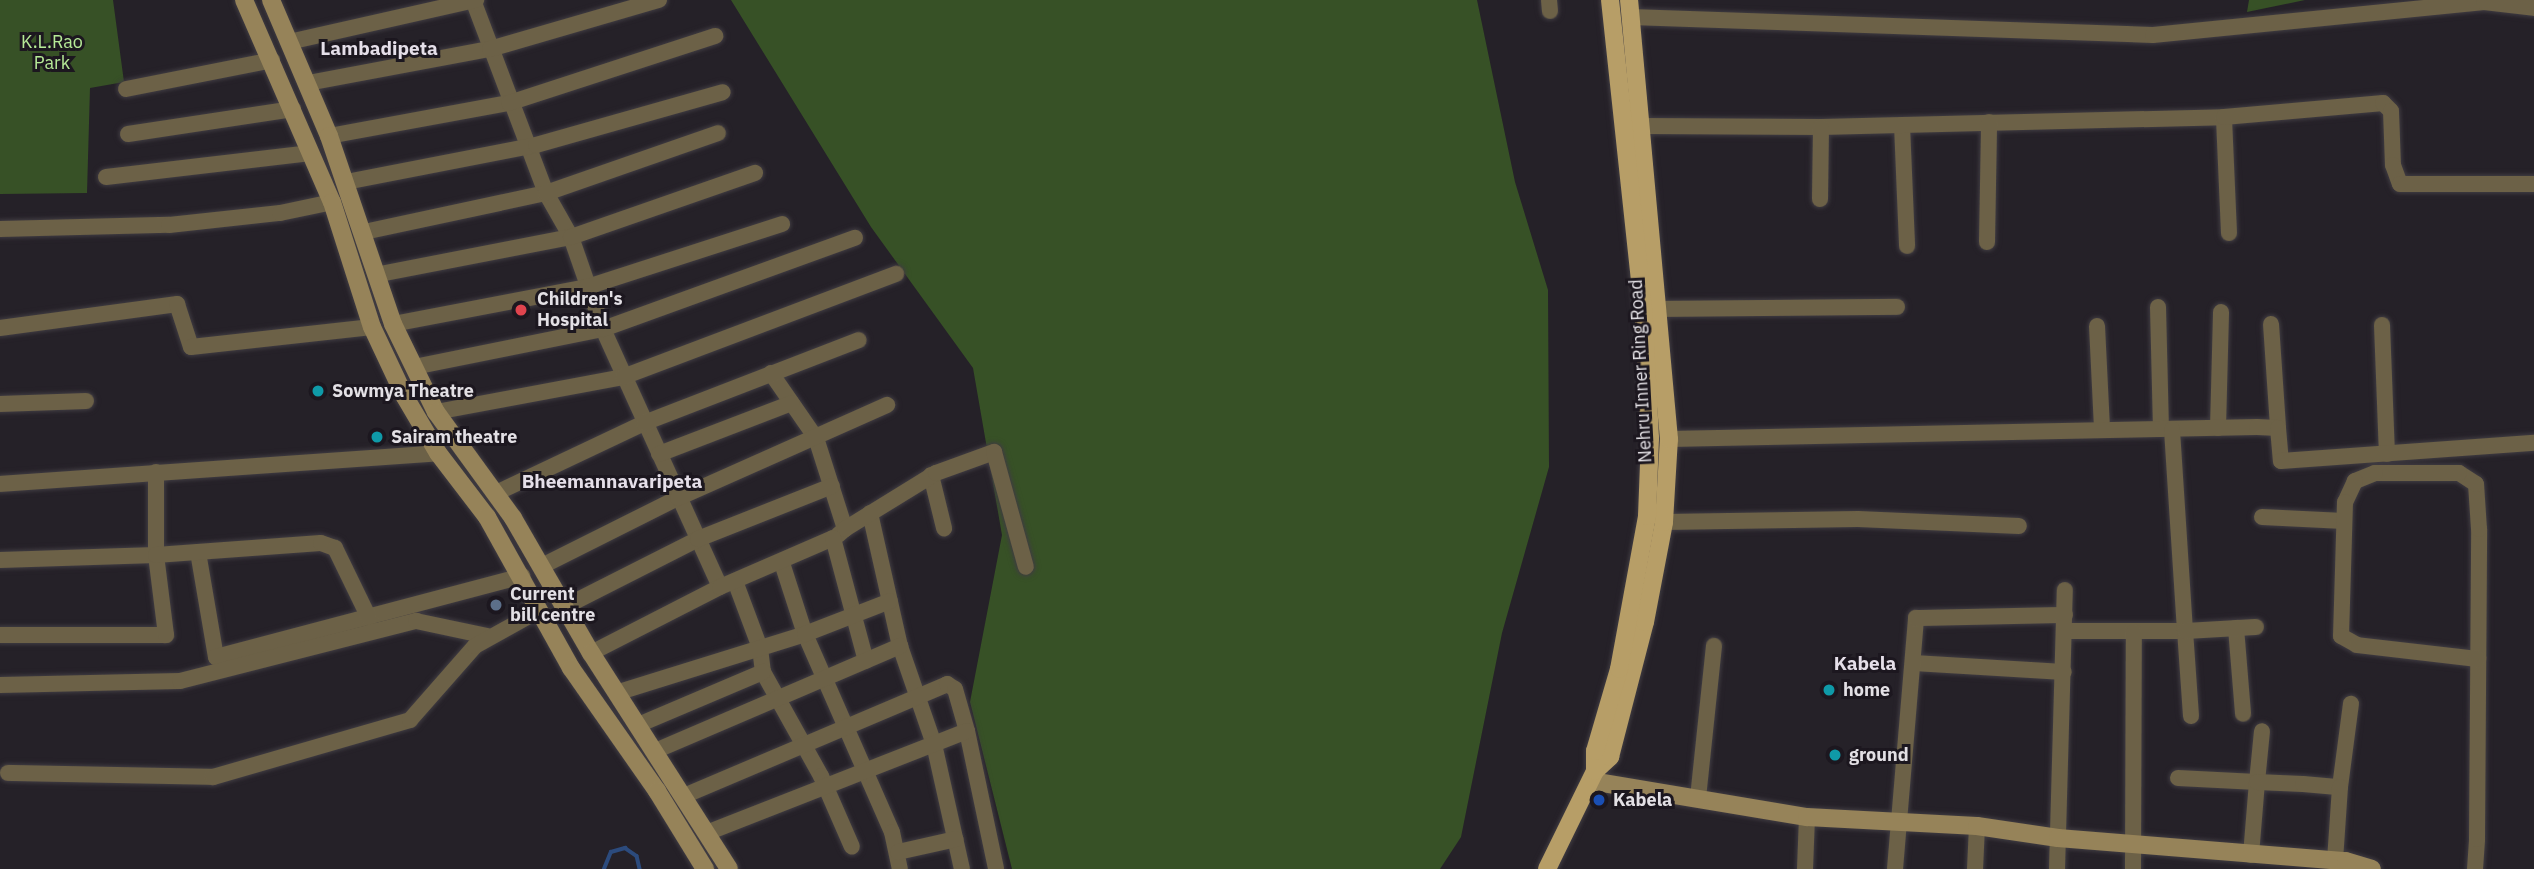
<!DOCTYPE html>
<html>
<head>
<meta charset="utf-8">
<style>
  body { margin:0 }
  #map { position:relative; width:2534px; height:869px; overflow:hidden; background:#252128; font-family:"IBM Plex Sans",sans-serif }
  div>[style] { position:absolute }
  .green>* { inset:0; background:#375126 }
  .stream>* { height:3.5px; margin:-1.75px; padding:0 1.75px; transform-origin:1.75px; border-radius:1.75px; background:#2c4b7d }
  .roads { filter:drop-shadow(0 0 2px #403c42) drop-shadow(0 0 2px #403c42) }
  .street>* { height:16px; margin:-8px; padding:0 8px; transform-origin:8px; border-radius:8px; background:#6c6147 }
  .secondary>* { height:18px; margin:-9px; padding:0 9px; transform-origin:9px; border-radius:9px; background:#968359 }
  .primary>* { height:18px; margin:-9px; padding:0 9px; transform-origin:9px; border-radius:9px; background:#b79e67 }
  .dots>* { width:19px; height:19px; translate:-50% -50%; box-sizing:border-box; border:4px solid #1c171f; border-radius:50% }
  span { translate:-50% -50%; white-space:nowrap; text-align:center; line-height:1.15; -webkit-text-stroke:6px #1c171f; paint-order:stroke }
  .park-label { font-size:18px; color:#b6ea97 }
  .poi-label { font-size:18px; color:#e3e0e5; font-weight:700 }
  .left { translate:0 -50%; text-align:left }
  .street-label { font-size:18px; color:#e3e0e5 }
  .neighbourhood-label { font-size:19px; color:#e5dfe9; font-weight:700 }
</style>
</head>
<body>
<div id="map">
  <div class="green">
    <i style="clip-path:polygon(0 0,113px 0,124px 82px,90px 88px,87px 193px,0 194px)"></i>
    <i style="clip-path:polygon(731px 0,1477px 0,1515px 182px,1548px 290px,1549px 467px,1502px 633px,1461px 837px,1440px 869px,1012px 869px,970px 702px,1002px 535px,973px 368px,871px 227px)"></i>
    <i style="clip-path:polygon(2249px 0,2305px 0,2247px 12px)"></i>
  </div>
  <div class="stream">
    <i style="left:604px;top:869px;width:18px;rotate:-68deg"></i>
    <i style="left:611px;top:852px;width:15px;rotate:-16deg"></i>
    <i style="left:625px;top:848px;width:14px;rotate:34deg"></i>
    <i style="left:637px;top:856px;width:13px;rotate:77deg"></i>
  </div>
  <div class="roads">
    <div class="street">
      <i style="left:473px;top:0;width:206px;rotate:69.3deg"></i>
      <i style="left:546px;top:193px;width:51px;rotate:60.4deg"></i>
      <i style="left:571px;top:237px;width:97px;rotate:70.8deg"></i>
      <i style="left:603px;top:329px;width:283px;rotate:65.6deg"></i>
      <i style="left:1549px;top:0;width:11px;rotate:85deg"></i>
      <i style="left:1631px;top:17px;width:522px;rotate:1.97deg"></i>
      <i style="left:2153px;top:35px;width:333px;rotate:-5.7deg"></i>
      <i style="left:2484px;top:2px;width:50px;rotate:6.8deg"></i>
      <i style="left:289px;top:42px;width:192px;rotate:-12.7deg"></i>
      <i style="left:308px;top:83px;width:185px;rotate:-10.6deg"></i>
      <i style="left:490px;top:49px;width:176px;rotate:-16.2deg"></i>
      <i style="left:126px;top:89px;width:149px;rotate:-11.2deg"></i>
      <i style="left:1902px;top:125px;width:121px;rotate:87.6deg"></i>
      <i style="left:1642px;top:126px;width:179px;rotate:0.3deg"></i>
      <i style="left:1821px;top:127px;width:403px;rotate:-1.4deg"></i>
      <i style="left:128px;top:134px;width:167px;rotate:-8.6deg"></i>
      <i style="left:329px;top:136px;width:183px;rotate:-10.4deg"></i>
      <i style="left:509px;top:103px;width:217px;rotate:-18deg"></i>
      <i style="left:106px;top:177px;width:206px;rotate:-6.7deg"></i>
      <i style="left:346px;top:182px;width:194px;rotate:-11deg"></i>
      <i style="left:536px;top:145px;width:194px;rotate:-15.8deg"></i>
      <i style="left:1820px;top:199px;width:72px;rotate:-89.2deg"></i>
      <i style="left:0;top:229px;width:169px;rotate:-1.4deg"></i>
      <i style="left:169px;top:225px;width:112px;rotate:-6.2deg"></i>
      <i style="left:280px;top:213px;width:53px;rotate:-11.9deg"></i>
      <i style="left:364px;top:232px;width:186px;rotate:-12.1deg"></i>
      <i style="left:546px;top:193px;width:182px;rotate:-19.2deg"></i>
      <i style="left:2229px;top:233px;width:116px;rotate:-92.5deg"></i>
      <i style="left:2224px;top:117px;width:160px;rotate:-5deg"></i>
      <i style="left:2383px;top:103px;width:11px;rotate:45deg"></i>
      <i style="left:2391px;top:111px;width:54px;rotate:87.9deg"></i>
      <i style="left:2393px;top:165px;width:20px;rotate:70deg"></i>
      <i style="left:2400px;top:184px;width:134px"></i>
      <i style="left:1987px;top:242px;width:120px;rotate:-89deg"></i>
      <i style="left:380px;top:274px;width:195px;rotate:-11deg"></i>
      <i style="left:571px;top:237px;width:195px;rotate:-19.2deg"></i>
      <i style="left:2158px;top:307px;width:122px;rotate:88.6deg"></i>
      <i style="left:1660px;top:309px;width:237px;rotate:-0.5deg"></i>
      <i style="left:393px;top:324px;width:197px;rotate:-10.8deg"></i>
      <i style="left:587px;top:287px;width:205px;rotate:-17.9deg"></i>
      <i style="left:2271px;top:324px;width:104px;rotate:86.1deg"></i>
      <i style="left:2382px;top:325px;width:129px;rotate:87.8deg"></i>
      <i style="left:2097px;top:326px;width:103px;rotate:87.2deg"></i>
      <i style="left:0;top:328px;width:179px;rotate:-7.7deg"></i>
      <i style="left:177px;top:304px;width:45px;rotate:72deg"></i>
      <i style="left:191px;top:347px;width:182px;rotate:-6.3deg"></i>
      <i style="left:414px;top:367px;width:193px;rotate:-11.4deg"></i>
      <i style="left:603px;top:329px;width:268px;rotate:-19.9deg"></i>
      <i style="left:771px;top:373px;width:79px;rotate:55.3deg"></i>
      <i style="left:816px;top:438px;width:96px;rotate:72.3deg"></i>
      <i style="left:845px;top:529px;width:9px;rotate:139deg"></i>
      <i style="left:0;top:404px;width:86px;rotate:-2deg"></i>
      <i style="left:436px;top:412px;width:190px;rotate:-10.6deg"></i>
      <i style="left:623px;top:377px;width:292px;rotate:-20.7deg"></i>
      <i style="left:2218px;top:428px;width:116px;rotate:-88.5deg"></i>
      <i style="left:1669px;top:439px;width:588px;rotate:-1.17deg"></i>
      <i style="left:2257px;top:427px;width:21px;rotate:3deg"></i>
      <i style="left:2278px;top:428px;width:33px;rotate:85deg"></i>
      <i style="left:2281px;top:461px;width:254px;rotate:-4.1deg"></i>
      <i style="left:659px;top:454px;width:142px;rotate:-21deg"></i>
      <i style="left:931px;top:475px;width:55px;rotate:76.2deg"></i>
      <i style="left:0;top:484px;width:439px;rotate:-4deg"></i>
      <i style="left:496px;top:493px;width:164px;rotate:-25.3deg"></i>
      <i style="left:644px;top:423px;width:230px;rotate:-21.1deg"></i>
      <i style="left:870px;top:513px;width:136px;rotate:77.3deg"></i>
      <i style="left:900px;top:646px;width:104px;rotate:70.9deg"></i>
      <i style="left:934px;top:744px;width:128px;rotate:77.4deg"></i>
      <i style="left:2262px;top:517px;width:82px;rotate:2.8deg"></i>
      <i style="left:1664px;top:522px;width:194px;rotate:-0.9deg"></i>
      <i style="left:1858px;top:519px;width:161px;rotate:2.5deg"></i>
      <i style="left:845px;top:529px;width:107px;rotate:-31.6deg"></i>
      <i style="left:936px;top:473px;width:62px;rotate:-19.9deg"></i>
      <i style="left:994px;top:452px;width:119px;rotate:74.5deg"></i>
      <i style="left:198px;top:552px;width:107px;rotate:80.3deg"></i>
      <i style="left:216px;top:657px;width:317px;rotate:-14.8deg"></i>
      <i style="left:0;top:560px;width:156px;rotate:-1.8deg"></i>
      <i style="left:156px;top:555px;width:83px;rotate:-90deg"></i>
      <i style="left:782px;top:563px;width:75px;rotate:72.1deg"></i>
      <i style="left:805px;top:634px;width:216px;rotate:66.3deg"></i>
      <i style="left:892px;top:832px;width:38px;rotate:78deg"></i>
      <i style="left:542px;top:566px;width:152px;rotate:-26.6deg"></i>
      <i style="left:678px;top:498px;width:229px;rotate:-24deg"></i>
      <i style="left:735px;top:581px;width:72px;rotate:69.5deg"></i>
      <i style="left:760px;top:648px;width:24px;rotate:83deg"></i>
      <i style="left:763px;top:672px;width:119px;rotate:60.9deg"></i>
      <i style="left:821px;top:776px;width:77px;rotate:66.4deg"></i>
      <i style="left:566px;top:606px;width:148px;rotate:-26.9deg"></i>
      <i style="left:698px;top:539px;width:144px;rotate:-21.6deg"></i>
      <i style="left:2236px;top:628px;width:86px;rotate:85.3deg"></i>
      <i style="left:2064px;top:631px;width:121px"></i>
      <i style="left:2185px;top:631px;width:202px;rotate:-93.7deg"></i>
      <i style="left:0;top:635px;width:166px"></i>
      <i style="left:166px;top:635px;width:81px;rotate:-97.1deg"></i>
      <i style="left:156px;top:555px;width:165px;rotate:-4.2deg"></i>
      <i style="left:321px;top:543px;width:15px;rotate:20deg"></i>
      <i style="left:335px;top:548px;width:78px;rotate:64.1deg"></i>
      <i style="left:591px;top:653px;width:145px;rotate:-27.1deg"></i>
      <i style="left:720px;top:587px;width:123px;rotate:-23.4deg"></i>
      <i style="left:833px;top:538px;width:127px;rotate:75deg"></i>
      <i style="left:1914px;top:663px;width:150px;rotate:3.4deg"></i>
      <i style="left:0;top:685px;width:180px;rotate:-1.3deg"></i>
      <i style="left:180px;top:681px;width:244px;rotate:-14.3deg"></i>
      <i style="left:416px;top:621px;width:73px;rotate:11.9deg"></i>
      <i style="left:616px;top:693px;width:198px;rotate:-17.3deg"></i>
      <i style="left:805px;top:634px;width:91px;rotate:-21.2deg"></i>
      <i style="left:2191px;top:716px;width:85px;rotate:-94deg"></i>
      <i style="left:2185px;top:631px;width:71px;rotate:-3.2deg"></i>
      <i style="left:638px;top:725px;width:136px;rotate:-23deg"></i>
      <i style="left:655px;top:751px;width:267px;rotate:-23.2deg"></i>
      <i style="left:8px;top:773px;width:205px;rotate:1.1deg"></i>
      <i style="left:213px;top:777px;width:205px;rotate:-16.1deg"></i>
      <i style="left:410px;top:720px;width:98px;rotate:-48.7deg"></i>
      <i style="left:475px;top:646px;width:74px;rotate:-29deg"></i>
      <i style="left:2178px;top:778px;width:79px;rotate:2.9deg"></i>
      <i style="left:2257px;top:782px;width:51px;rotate:-84.4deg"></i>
      <i style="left:2340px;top:787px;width:84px;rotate:-82.5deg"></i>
      <i style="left:686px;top:795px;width:284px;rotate:-23deg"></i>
      <i style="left:947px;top:684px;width:9px;rotate:32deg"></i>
      <i style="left:955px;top:689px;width:44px;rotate:74.1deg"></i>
      <i style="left:967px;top:731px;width:141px;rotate:78.1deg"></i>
      <i style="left:1698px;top:798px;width:153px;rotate:-84deg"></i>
      <i style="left:709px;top:832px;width:277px;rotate:-21.4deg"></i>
      <i style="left:898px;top:852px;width:59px;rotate:-12.6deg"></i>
      <i style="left:2251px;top:855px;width:73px;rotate:-85.3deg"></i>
      <i style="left:2257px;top:782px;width:46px;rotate:2.5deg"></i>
      <i style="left:2303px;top:784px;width:37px;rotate:5deg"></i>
      <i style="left:2340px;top:787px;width:73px;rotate:93.9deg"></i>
      <i style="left:1805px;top:869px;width:52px;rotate:-87.8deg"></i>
      <i style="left:1895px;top:869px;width:252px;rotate:-85.2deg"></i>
      <i style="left:1916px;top:618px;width:149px;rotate:-1.2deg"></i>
      <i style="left:1975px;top:869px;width:43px;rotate:-87.3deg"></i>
      <i style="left:2057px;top:869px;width:279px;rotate:-88.4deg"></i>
      <i style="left:2133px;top:869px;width:237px;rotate:-89.8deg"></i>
      <i style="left:2475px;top:869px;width:30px;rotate:-86deg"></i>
      <i style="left:2477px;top:839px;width:310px;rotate:-89.6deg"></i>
      <i style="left:2479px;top:529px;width:45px;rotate:-93.8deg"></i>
      <i style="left:2476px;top:484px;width:20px;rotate:-147deg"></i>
      <i style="left:2459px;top:473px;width:84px;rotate:180deg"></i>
      <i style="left:2375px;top:473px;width:22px;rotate:158deg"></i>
      <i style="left:2355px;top:481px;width:23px;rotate:115deg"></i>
      <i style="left:2345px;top:502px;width:134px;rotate:91.7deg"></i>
      <i style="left:2341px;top:636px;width:18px;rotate:29deg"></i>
      <i style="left:2357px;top:645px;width:122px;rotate:6.6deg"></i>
    </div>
    <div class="secondary">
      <i style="left:244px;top:0;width:220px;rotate:66.5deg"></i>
      <i style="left:332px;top:202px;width:131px;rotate:72.3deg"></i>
      <i style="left:372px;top:327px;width:77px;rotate:64.8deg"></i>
      <i style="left:405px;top:397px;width:65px;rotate:59.5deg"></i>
      <i style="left:438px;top:453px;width:81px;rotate:52.6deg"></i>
      <i style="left:487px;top:517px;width:173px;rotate:60.9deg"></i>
      <i style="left:571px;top:668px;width:150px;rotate:55deg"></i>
      <i style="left:657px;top:791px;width:92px;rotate:58.4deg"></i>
      <i style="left:271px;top:0;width:148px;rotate:66.9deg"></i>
      <i style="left:329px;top:136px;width:199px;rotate:71.2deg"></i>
      <i style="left:393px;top:324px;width:98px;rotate:64deg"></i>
      <i style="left:436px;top:412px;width:131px;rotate:54deg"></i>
      <i style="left:513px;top:518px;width:156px;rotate:60deg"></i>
      <i style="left:591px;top:653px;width:256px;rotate:57.4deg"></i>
      <i style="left:1591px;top:781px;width:219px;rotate:9.5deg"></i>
      <i style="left:1807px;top:817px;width:170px;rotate:3deg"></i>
      <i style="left:1977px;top:826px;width:82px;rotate:8.4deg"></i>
      <i style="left:2058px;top:838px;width:289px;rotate:4.6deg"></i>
      <i style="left:2346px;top:861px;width:27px;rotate:17deg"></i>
    </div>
    <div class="primary">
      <i style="left:1595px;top:771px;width:21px;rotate:-43deg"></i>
      <i style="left:1610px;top:757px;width:139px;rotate:-75.5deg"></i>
      <i style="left:1645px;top:622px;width:102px;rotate:-79.2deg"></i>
      <i style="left:1664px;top:522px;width:83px;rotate:-86.6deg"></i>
      <i style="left:1669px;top:439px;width:441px;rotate:-95.2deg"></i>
      <i style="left:1547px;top:869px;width:109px;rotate:-63.9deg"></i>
      <i style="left:1595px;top:771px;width:20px;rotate:-90deg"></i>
      <i style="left:1595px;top:751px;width:85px;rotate:-73.7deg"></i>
      <i style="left:1619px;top:669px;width:156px;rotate:-79.6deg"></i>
      <i style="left:1647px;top:516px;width:78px;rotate:-87.8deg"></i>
      <i style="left:1650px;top:438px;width:120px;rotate:-92.9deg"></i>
      <i style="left:1644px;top:318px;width:320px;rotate:-96.1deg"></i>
    </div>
  </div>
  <div class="dots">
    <i style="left:521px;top:310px;background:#e0444e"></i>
    <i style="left:318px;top:391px;background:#0f9aa8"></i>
    <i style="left:377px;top:437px;background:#0f9aa8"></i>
    <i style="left:496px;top:605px;background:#5c6f8a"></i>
    <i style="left:1829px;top:690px;background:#0f9aa8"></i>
    <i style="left:1835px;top:755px;background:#0f9aa8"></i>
    <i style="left:1599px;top:800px;background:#1a4fb4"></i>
  </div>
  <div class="park-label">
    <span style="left:52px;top:53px">K.L.Rao<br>Park</span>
  </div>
  <div class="poi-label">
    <span class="left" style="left:537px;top:310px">Children's<br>Hospital</span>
    <span class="left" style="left:332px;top:391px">Sowmya Theatre</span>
    <span class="left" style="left:391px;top:437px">Sairam theatre</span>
    <span class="left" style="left:510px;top:605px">Current<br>bill centre</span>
    <span class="left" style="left:1843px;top:690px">home</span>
    <span class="left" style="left:1849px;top:755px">ground</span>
    <span class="left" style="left:1613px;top:800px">Kabela</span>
  </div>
  <div class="street-label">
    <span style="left:1641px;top:371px;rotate:-93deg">Nehru Inner Ring Road</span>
  </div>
  <div class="neighbourhood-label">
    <span style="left:379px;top:49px">Lambadipeta</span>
    <span style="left:612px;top:482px">Bheemannavaripeta</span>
    <span style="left:1865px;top:664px">Kabela</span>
  </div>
</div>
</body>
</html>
